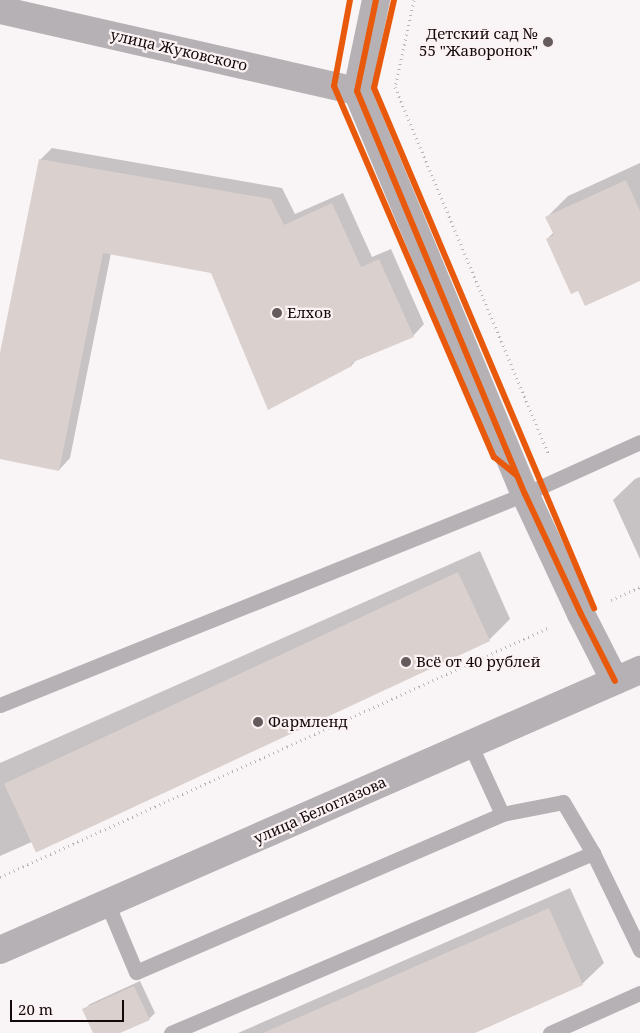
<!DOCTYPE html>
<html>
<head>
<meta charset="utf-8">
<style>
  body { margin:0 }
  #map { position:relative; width:640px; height:1033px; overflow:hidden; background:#f9f4f5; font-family:"Noto Serif",serif }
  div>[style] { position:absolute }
  .shadow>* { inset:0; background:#0003 }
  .building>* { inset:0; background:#dad0ce; transform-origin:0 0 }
  .path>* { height:3px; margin-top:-1.5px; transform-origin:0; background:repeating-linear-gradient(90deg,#b8b4b6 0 1px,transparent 0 5px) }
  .service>* { height:15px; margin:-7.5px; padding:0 7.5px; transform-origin:7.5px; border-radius:7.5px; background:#b6b1b4 }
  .minor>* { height:28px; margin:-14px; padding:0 14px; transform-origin:14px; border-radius:14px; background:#b6b1b4 }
  .tertiary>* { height:28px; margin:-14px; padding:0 14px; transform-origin:14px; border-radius:14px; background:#b6b1b4 }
  .cycleway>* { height:6px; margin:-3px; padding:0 3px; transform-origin:3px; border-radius:3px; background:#e8590c }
  .dots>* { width:14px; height:14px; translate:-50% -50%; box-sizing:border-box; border:2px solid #fbf2f4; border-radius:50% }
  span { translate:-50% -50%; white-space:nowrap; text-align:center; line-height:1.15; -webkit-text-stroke:4.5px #fbf2f4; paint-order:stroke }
  .poi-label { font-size:15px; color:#15080a }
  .right { translate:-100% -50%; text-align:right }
  .left { translate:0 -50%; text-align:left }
  .street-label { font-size:15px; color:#15080a }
  .scale { position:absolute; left:10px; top:1000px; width:114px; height:22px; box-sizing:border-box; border:2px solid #15080a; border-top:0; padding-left:6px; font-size:15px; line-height:18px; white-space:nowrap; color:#15080a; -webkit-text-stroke:4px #fbf2f4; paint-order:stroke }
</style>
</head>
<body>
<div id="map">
  <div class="shadow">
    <i style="clip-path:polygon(52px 148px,282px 188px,295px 214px,343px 193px,372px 257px,391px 249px,424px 324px,413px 336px,357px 359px,352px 365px,269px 408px,212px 272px,111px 253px,70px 458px,59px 470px,0 458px,0 359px,40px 160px)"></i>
    <i style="clip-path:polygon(640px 163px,640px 280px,579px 289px,547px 239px,554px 232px,547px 217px,568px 196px)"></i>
    <i style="clip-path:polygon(640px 477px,640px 559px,613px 500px,635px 479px)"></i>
    <i style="clip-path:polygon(480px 551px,510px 619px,489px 640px,0 856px,0 763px)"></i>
    <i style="clip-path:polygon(570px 888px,604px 963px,582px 984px,472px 1033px,238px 1033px)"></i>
    <i style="clip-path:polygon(140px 981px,155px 1013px,149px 1019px,117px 1033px,94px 1033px,84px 1010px,90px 1004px)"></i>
  </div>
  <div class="building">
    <i style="clip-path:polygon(39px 159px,271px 199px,284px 225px,332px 203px,361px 267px,379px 259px,414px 337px,351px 363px,352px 366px,268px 410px,211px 273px,103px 253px,59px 471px,0 459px,0 353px)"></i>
    <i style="clip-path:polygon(626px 180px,640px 211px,640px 281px,585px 306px,578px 291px,571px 294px,546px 239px,554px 235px,545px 217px)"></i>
    <i style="left:458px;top:572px;width:76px;height:501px;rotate:65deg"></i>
    <i style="clip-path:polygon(549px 908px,583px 985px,475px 1033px,263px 1033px)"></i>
    <i style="clip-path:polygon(134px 986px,150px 1020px,120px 1033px,93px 1033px,82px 1009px)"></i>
  </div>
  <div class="path">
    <i style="left:414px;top:0;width:89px;rotate:102.3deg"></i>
    <i style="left:395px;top:87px;width:397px;rotate:67.3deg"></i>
    <i style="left:611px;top:600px;width:32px;rotate:-24deg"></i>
    <i style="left:0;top:877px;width:604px;rotate:-24.44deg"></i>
  </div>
  <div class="service">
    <i style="left:0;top:705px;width:566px;rotate:-21.9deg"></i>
    <i style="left:525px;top:494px;width:126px;rotate:-24.3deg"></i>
    <i style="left:470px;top:744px;width:77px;rotate:65.4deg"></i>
    <i style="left:502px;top:814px;width:62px;rotate:-11.1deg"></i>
    <i style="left:563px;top:802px;width:59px;rotate:59.5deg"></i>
    <i style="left:593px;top:853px;width:108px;rotate:64.1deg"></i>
    <i style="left:107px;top:903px;width:75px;rotate:67.2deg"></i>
    <i style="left:136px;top:972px;width:399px;rotate:-23.3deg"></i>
    <i style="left:171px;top:1033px;width:459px;rotate:-23.1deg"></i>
    <i style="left:550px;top:1033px;width:98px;rotate:-24deg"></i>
  </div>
  <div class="minor">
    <i style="left:0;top:10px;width:366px;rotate:12.8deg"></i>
  </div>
  <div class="tertiary">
    <i style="left:376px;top:0;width:93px;rotate:101.8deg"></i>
    <i style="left:357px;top:91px;width:437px;rotate:67.4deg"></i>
    <i style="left:525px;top:494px;width:132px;rotate:65deg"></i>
    <i style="left:581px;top:614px;width:75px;rotate:63.1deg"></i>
    <i style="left:0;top:950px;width:699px;rotate:-23.63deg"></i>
  </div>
  <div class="cycleway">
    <i style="left:350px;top:0;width:87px;rotate:100.5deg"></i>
    <i style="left:334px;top:86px;width:404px;rotate:66.7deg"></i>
    <i style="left:494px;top:457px;width:28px;rotate:39deg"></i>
    <i style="left:376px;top:0;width:93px;rotate:101.8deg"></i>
    <i style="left:357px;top:91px;width:437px;rotate:67.4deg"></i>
    <i style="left:525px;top:494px;width:132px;rotate:65deg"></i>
    <i style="left:581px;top:614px;width:75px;rotate:63.1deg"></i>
    <i style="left:394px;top:0;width:90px;rotate:102.8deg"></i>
    <i style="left:374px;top:88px;width:565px;rotate:67.07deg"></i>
  </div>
  <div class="dots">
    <i style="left:548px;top:42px;background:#655b5c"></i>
    <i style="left:277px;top:313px;background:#655b5c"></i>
    <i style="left:406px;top:662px;background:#655b5c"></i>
    <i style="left:258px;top:722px;background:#655b5c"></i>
  </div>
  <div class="poi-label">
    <span class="right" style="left:538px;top:42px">Детский сад №<br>55 "Жаворонок"</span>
    <span class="left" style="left:287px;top:313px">Елхов</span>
    <span class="left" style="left:416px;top:662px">Всё от 40 рублей</span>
    <span class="left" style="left:268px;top:722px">Фармленд</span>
  </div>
  <div class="street-label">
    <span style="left:179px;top:50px;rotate:13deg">улица Жуковского</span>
    <span style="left:320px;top:810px;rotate:-24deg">улица Белоглазова</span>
  </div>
  <div class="scale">20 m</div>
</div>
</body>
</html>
